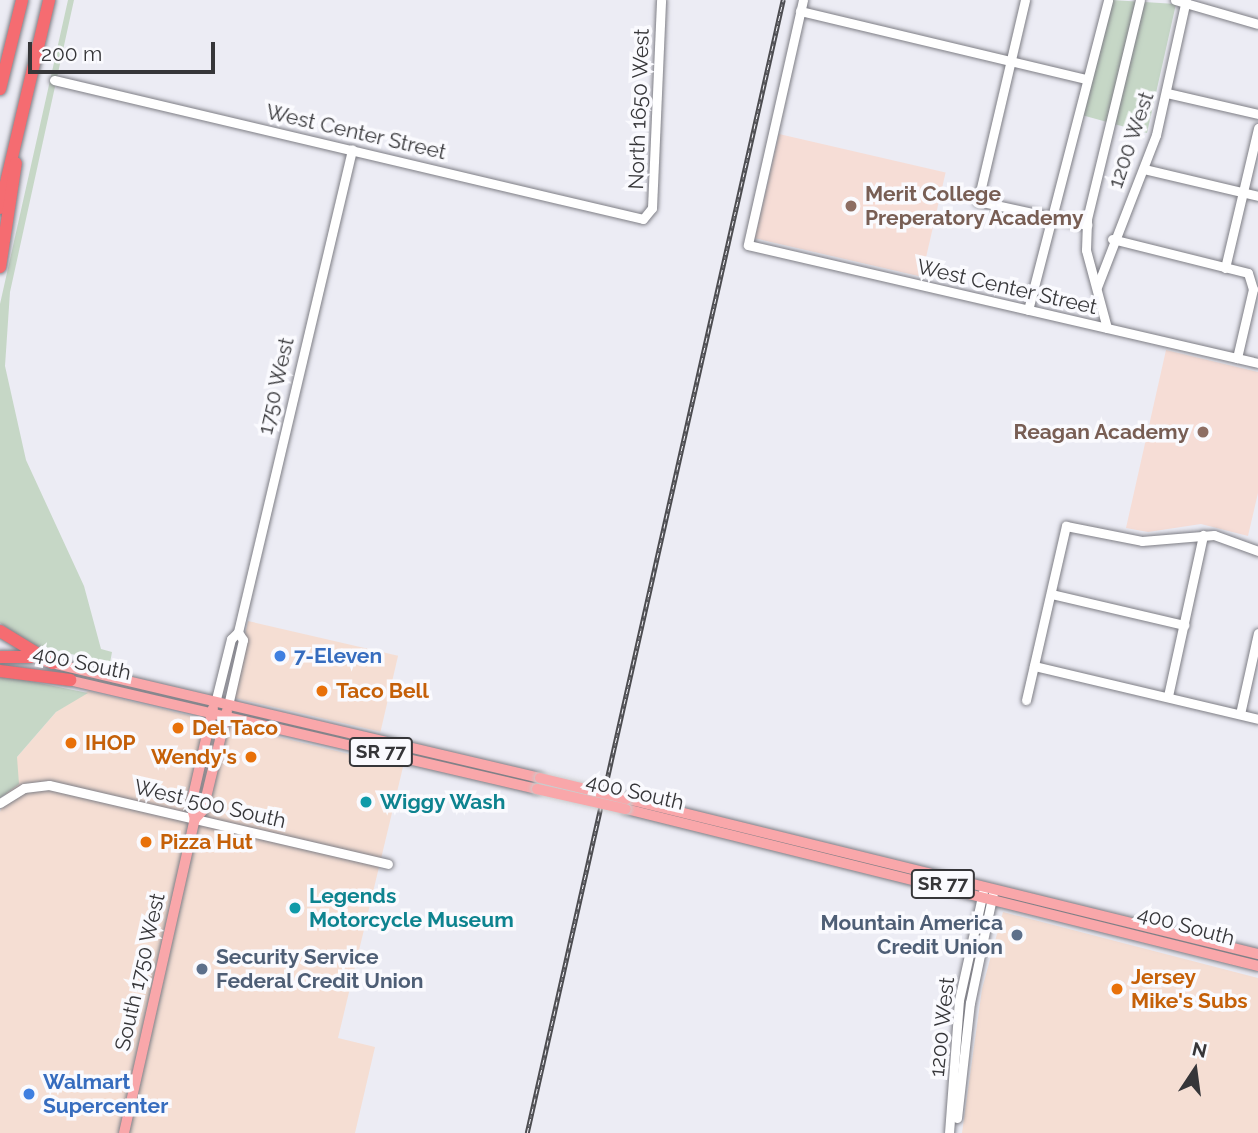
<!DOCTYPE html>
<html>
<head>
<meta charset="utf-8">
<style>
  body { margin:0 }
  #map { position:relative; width:1258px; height:1133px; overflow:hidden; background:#ececf4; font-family:Raleway,sans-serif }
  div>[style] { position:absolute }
  .commercial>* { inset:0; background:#f5ded3; transform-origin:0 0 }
  .education>* { inset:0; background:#f6ddd6; transform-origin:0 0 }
  .green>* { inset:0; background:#c6d7c6 }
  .roads { filter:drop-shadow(0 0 2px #7e7e85) drop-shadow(0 0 2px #7e7e85) }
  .minor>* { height:9px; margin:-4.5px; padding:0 4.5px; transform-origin:4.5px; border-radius:4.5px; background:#fff }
  .major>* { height:10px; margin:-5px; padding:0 5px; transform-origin:5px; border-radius:5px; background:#f9a7aa }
  .highway>* { height:12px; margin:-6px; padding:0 6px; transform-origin:6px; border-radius:6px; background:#f56c71 }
  .rail>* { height:4.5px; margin-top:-2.25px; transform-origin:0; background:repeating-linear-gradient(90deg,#fafafe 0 5px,#4c4c50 0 10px); box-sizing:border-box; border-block:2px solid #4c4c50 }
  .bridges { filter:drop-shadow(0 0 2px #cbcbcc) drop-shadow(0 0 2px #cbcbcc) }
  .major-bridge>* { height:10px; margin:-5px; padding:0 5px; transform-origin:5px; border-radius:5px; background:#f9a7aa }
  .dots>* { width:19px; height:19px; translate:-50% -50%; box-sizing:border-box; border:4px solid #fafafe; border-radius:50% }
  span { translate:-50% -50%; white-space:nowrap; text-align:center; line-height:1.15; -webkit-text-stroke:7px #fafafe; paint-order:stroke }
  .shield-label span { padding:2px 5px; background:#fafafe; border:2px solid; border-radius:5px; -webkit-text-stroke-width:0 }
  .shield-label { font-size:19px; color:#363639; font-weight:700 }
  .street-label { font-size:21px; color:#363639 }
  .education-label { font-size:21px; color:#785e54; font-weight:700 }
  .left { translate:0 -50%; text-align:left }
  .right { translate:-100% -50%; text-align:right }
  .shop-label { font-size:21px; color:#366cbe; font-weight:700 }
  .food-label { font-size:21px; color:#c56008; font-weight:700 }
  .culture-label { font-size:21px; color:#0d838f; font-weight:700 }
  .service-label { font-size:21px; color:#4e5e75; font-weight:700 }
  .north { position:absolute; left:1160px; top:1035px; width:70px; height:70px; -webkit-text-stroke:5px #fafafe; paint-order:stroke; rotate:13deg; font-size:19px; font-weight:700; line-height:28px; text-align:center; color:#363639 }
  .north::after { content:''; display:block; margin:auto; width:24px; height:32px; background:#363639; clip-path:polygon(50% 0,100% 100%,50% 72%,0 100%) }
  .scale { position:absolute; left:28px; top:42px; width:187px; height:32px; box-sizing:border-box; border:4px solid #363639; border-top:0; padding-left:9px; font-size:21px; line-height:24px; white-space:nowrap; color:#363639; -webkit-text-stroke:5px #fafafe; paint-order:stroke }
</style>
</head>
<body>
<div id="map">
  <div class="commercial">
    <i style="left:248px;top:621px;width:154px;height:78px;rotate:13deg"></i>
    <i style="clip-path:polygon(88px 691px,403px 767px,338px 1038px,375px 1047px,355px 1133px,0 1133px,0 812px,17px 757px,56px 712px)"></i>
    <i style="clip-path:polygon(1003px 912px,1258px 978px,1258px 1133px,962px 1133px,982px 989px)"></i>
  </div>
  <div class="education">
    <i style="left:779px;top:134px;width:171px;height:107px;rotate:13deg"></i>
    <i style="clip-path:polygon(1166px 350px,1258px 372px,1258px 493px,1248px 536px,1201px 524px,1148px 532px,1126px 528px)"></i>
  </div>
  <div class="green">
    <i style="clip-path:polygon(68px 0,74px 0,10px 292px,5px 366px,26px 460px,84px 586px,101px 649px,112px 652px,110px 663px,32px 645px,0 623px,0 304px)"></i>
    <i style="clip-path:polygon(1112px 0,1176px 4px,1147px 133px,1078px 114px)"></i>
    <i style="clip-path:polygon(0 675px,88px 693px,56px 712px,17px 757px,19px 784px,0 798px)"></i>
  </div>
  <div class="roads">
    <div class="minor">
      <i style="left:803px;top:0;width:251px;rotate:102.7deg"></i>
      <i style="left:748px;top:245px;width:523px;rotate:13.03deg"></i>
      <i style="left:1025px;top:0;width:206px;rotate:103.2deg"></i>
      <i style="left:978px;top:201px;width:112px;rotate:12.4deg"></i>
      <i style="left:1175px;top:0;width:86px;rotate:16.1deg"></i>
      <i style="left:800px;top:11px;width:293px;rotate:13.4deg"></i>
      <i style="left:54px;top:80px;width:605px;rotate:13.28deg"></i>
      <i style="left:643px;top:219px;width:14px;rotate:-51deg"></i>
      <i style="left:652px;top:208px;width:208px;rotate:-87.5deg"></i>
      <i style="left:1167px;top:93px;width:93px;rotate:13deg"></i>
      <i style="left:1144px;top:169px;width:117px;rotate:13.3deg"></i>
      <i style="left:1112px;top:239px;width:140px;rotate:14deg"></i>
      <i style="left:1248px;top:273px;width:17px;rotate:73deg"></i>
      <i style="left:1253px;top:289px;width:71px;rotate:103.1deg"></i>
      <i style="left:1225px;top:268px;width:144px;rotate:-76.7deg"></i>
      <i style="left:1097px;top:287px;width:163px;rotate:-68.8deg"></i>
      <i style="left:1156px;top:135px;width:138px;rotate:-77.5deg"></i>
      <i style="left:1028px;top:310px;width:320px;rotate:-75.5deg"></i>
      <i style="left:1107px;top:328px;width:81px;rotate:-105.1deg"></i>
      <i style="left:1086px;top:250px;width:31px;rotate:-88deg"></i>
      <i style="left:1087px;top:219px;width:225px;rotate:-76.4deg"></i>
      <i style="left:1051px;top:594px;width:137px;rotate:13.1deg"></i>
      <i style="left:1034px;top:666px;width:230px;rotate:13.3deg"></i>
      <i style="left:1168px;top:696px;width:165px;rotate:-77.7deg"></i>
      <i style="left:216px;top:699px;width:62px;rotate:-76deg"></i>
      <i style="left:231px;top:639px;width:10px;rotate:-45deg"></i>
      <i style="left:238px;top:632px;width:496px;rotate:-76.7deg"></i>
      <i style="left:1026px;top:700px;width:179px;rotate:-77.1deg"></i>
      <i style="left:1066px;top:526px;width:77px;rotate:11.2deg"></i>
      <i style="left:1142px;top:541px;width:72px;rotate:-4.8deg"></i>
      <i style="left:1214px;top:535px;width:47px;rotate:20deg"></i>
      <i style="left:229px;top:701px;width:63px;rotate:-77.1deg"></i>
      <i style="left:243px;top:640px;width:9px;rotate:-122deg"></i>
      <i style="left:1240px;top:714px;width:83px;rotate:-77.5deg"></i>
      <i style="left:0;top:803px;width:28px;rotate:-32deg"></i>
      <i style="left:24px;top:788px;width:25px;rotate:-7deg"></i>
      <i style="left:49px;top:785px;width:348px;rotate:13.1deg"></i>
      <i style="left:957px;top:1118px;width:116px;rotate:-83.6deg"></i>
      <i style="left:970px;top:1003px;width:112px;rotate:-78.2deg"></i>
      <i style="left:949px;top:1133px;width:133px;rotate:-85.7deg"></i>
      <i style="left:959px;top:1000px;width:111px;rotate:-77.5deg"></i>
    </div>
    <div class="major">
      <i style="left:47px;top:662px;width:506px;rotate:13.24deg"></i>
      <i style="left:64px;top:679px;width:486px;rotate:13.1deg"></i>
      <i style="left:627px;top:799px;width:650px;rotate:13.8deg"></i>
      <i style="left:626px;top:809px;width:651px;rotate:13.95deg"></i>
      <i style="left:195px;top:819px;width:15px;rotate:-106deg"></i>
      <i style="left:191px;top:805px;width:99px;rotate:-77.2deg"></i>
      <i style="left:124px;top:1133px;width:322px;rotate:-77.3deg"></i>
      <i style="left:195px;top:819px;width:12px;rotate:-48deg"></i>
      <i style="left:203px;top:810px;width:102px;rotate:-76.4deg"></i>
    </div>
    <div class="highway">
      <i style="left:0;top:89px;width:92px;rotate:-76.1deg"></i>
      <i style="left:0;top:208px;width:214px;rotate:-76.7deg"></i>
      <i style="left:0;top:267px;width:105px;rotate:-81.3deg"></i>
      <i style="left:0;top:631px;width:62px;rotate:31.1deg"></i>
      <i style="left:0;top:657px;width:31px"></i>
      <i style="left:0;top:671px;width:71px;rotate:7.3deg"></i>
    </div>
  </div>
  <div class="rail">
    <i style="left:527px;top:1133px;width:1162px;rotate:-77.27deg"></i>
  </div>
  <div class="bridges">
    <div class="major-bridge">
      <i style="left:540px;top:778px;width:89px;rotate:13.6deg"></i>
      <i style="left:537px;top:789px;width:91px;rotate:12.7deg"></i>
    </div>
  </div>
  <div class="dots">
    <i style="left:851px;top:206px;background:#8d6e63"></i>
    <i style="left:1203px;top:432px;background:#8d6e63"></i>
    <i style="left:280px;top:656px;background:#3f7fe0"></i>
    <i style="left:322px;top:691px;background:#e8710a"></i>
    <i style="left:178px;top:728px;background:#e8710a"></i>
    <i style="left:71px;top:743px;background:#e8710a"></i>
    <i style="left:251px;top:757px;background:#e8710a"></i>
    <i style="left:366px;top:802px;background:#0f9aa8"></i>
    <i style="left:146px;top:842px;background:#e8710a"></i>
    <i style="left:295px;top:908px;background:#0f9aa8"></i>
    <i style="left:1017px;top:935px;background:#5c6f8a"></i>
    <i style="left:202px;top:969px;background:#5c6f8a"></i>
    <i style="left:1117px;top:989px;background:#e8710a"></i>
    <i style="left:29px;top:1094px;background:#3f7fe0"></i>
  </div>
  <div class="shield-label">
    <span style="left:381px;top:752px">SR 77</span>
    <span style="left:943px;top:884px">SR 77</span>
  </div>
  <div class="street-label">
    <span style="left:639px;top:109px;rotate:-88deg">North 1650 West</span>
    <span style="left:356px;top:132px;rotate:13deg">West Center Street</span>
    <span style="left:1131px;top:140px;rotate:-71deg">1200 West</span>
    <span style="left:1007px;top:287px;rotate:13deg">West Center Street</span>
    <span style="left:276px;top:386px;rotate:-77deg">1750 West</span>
    <span style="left:82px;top:663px;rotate:12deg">400 South</span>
    <span style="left:635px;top:792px;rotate:13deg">400 South</span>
    <span style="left:210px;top:804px;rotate:13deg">West 500 South</span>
    <span style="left:1186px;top:926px;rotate:15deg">400 South</span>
    <span style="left:140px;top:972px;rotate:-77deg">South 1750 West</span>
    <span style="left:942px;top:1027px;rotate:-84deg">1200 West</span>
  </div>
  <div class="education-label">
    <span class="left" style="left:865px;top:206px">Merit College<br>Preperatory Academy</span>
    <span class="right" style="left:1189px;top:432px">Reagan Academy</span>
  </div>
  <div class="shop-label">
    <span class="left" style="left:294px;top:656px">7-Eleven</span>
    <span class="left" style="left:43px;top:1094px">Walmart<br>Supercenter</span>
  </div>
  <div class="food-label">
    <span class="left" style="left:336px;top:691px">Taco Bell</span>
    <span class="left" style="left:192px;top:728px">Del Taco</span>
    <span class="left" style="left:85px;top:743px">IHOP</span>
    <span class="right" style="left:237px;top:757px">Wendy's</span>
    <span class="left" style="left:160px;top:842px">Pizza Hut</span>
    <span class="left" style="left:1131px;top:989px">Jersey<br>Mike's Subs</span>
  </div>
  <div class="culture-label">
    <span class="left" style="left:380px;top:802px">Wiggy Wash</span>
    <span class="left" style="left:309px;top:908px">Legends<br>Motorcycle Museum</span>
  </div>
  <div class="service-label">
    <span class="right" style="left:1003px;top:935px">Mountain America<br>Credit Union</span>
    <span class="left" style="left:216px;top:969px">Security Service<br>Federal Credit Union</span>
  </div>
  <div class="north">N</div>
  <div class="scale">200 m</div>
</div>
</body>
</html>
